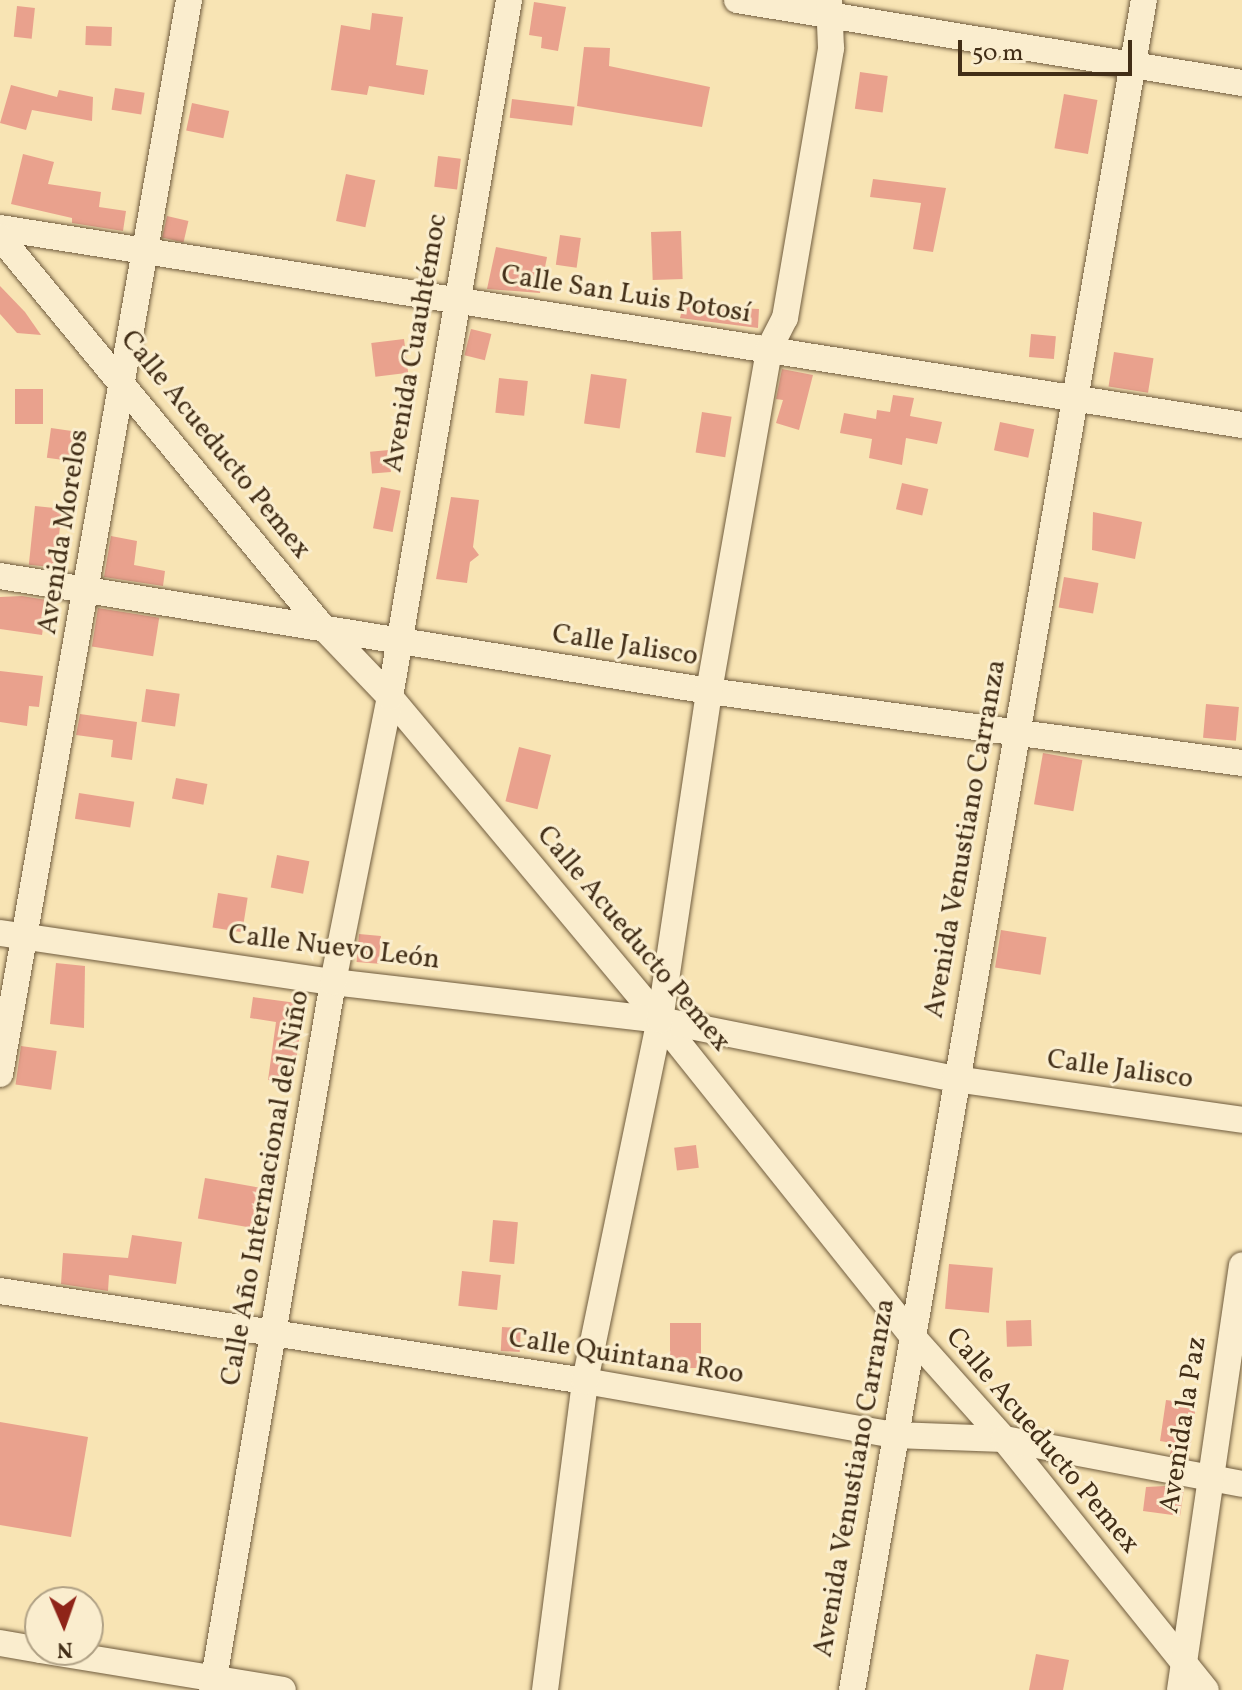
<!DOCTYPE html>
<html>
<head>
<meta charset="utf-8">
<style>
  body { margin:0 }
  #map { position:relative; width:1242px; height:1690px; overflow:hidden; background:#f8e4b4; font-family:Vollkorn,serif }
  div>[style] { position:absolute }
  .building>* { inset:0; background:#e9a18d; transform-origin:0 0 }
  .roads { filter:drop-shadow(0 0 2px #705c3e) drop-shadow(0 0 2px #705c3e) }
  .street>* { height:26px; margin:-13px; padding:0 13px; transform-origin:13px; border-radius:13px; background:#faedce }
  span { translate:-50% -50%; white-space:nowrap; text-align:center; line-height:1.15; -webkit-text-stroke:6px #faedce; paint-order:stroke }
  .street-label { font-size:28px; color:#422e17 }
  .north { position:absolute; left:24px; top:1586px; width:80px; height:80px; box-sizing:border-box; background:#faedce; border:2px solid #b0a185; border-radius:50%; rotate:178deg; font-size:22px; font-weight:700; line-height:32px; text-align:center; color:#422e17 }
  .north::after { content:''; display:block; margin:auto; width:28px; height:36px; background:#8f2418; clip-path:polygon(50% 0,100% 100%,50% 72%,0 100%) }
  .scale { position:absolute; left:958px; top:40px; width:174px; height:36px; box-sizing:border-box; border:4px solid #422e17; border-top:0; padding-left:10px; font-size:24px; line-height:28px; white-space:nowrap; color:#422e17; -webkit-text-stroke:6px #faedce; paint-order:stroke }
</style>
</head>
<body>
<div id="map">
  <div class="building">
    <i style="clip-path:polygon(534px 2px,566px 7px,558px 51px,541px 48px,542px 37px,529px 35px)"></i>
    <i style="left:17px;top:6px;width:18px;height:31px;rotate:6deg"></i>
    <i style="clip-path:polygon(372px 13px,403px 17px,396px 65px,428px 70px,424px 95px,369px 86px,367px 95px,331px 90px,341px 25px,370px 30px)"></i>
    <i style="left:86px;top:26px;width:26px;height:19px;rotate:2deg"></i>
    <i style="clip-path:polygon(584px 47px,610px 48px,609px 66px,710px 87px,702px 127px,577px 106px)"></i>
    <i style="left:860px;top:72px;width:28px;height:37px;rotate:8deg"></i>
    <i style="clip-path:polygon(11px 85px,57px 97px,59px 90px,93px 97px,92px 121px,32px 110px,26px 130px,0 123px)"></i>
    <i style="left:115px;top:88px;width:30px;height:22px;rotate:9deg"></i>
    <i style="left:1064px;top:94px;width:34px;height:55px;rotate:10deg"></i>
    <i style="left:512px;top:99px;width:63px;height:19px;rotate:7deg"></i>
    <i style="left:192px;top:103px;width:38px;height:28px;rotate:12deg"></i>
    <i style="clip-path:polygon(23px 154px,54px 162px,48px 184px,101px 192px,99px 207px,126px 211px,123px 231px,72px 223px,72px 218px,11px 204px)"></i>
    <i style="left:438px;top:156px;width:23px;height:31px;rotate:7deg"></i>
    <i style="left:346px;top:174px;width:30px;height:48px;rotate:12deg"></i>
    <i style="clip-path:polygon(873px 179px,946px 188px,933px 252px,913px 249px,921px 203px,870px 197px)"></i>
    <i style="left:167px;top:216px;width:22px;height:22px;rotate:13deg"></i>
    <i style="left:681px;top:231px;width:48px;height:30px;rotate:88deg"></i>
    <i style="left:560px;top:235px;width:21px;height:30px;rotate:8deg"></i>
    <i style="clip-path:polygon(496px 247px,547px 257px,540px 293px,487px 289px)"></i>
    <i style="clip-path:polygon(0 286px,25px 312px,41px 335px,17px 333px,0 314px)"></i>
    <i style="clip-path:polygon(685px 298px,718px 307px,759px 309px,758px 328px,680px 318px)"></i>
    <i style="left:471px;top:329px;width:21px;height:27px;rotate:14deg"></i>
    <i style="left:1031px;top:334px;width:25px;height:23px;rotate:5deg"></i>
    <i style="left:404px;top:339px;width:34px;height:33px;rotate:83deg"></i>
    <i style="left:1114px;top:352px;width:40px;height:35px;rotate:9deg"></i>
    <i style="clip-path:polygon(782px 369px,813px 375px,799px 430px,776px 423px,783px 400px,776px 399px)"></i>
    <i style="left:591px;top:374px;width:36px;height:50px;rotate:8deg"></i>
    <i style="left:499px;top:378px;width:29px;height:35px;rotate:6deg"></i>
    <i style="left:43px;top:389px;width:35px;height:28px;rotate:90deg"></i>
    <i style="clip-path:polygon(893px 395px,914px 398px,910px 416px,942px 422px,937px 444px,906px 438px,902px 465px,869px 458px,872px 439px,840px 433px,844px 413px,876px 419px,877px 410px,890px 412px)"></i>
    <i style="left:702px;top:412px;width:30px;height:41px;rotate:9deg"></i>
    <i style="left:1000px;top:422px;width:35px;height:29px;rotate:12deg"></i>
    <i style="left:51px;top:428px;width:28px;height:30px;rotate:8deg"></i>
    <i style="left:389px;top:450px;width:22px;height:19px;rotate:85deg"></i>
    <i style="left:902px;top:483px;width:27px;height:27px;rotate:13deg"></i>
    <i style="left:381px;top:487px;width:20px;height:42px;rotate:11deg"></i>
    <i style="clip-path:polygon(451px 497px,479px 500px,473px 547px,479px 555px,470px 562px,467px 583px,436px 579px)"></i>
    <i style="left:35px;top:506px;width:27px;height:59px;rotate:6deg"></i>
    <i style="clip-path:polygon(1093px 512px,1142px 522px,1135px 559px,1092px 550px)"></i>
    <i style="clip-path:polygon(111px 536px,137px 541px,134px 565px,165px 571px,163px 586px,104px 577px)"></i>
    <i style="left:1064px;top:577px;width:35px;height:31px;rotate:10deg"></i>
    <i style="clip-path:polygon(22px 596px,47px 600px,42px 635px,0 629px,0 597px)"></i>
    <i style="left:98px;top:608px;width:62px;height:39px;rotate:9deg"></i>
    <i style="clip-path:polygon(0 671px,43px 676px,39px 707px,29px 706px,27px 726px,0 722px)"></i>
    <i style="left:146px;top:689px;width:34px;height:33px;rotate:8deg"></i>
    <i style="left:1206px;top:704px;width:33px;height:34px;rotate:5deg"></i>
    <i style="clip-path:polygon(80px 714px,137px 722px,132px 760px,111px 757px,113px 740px,76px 735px)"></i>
    <i style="left:519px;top:747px;width:33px;height:56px;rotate:14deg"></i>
    <i style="left:1043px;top:753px;width:40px;height:52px;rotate:10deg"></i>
    <i style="left:176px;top:778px;width:32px;height:21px;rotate:11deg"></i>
    <i style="left:79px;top:793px;width:56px;height:26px;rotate:9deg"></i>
    <i style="left:277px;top:855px;width:33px;height:33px;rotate:11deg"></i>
    <i style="left:218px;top:893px;width:30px;height:35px;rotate:9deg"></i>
    <i style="left:1001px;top:930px;width:46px;height:38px;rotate:9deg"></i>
    <i style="left:359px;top:934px;width:22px;height:28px;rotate:5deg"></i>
    <i style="clip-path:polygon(56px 963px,85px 966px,84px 1028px,50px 1024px)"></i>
    <i style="clip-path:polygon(253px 997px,304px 1004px,293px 1083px,268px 1080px,276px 1022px,250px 1018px)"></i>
    <i style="left:21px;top:1046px;width:36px;height:39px;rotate:8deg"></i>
    <i style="left:696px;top:1145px;width:23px;height:22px;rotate:83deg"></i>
    <i style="left:205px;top:1178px;width:59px;height:41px;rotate:10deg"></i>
    <i style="left:493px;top:1220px;width:25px;height:42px;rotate:5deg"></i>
    <i style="clip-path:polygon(132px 1235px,182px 1242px,176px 1284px,109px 1275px,108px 1291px,61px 1284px,63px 1253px,128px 1258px)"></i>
    <i style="left:949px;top:1264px;width:44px;height:45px;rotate:5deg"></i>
    <i style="left:462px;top:1271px;width:39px;height:35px;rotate:6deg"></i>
    <i style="left:1031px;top:1320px;width:26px;height:25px;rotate:88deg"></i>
    <i style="left:670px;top:1323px;width:31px;height:45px"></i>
    <i style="left:502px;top:1327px;width:19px;height:24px;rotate:3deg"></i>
    <i style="clip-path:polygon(1166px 1400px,1196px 1404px,1189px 1458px,1170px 1454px,1172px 1443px,1160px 1441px)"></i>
    <i style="clip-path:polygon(0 1422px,88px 1437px,71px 1537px,0 1525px)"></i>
    <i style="clip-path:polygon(1165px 1486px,1184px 1489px,1180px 1516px,1143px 1511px,1146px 1487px)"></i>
    <i style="clip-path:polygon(1036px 1654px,1069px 1660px,1063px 1690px,1029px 1690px)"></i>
  </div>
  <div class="roads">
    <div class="street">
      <i style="left:737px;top:0;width:512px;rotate:9.33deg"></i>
      <i style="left:0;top:228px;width:1258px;rotate:9.01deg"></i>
      <i style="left:0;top:237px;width:502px;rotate:50.41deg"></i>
      <i style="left:320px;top:624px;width:101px;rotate:46.2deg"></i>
      <i style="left:390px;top:697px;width:421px;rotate:50.1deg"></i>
      <i style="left:660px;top:1020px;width:404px;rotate:51.4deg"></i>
      <i style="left:912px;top:1336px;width:138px;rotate:48.2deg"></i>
      <i style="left:1004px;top:1439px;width:322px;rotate:51.2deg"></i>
      <i style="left:0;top:576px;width:718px;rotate:9.21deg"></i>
      <i style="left:709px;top:691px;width:538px;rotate:7.69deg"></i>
      <i style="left:0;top:933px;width:337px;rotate:8.4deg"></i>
      <i style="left:333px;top:982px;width:329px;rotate:6.6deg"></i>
      <i style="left:660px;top:1020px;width:301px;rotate:11.3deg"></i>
      <i style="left:955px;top:1079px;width:290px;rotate:8.1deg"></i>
      <i style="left:0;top:1074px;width:1091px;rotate:-80.02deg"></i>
      <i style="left:0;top:1291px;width:592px;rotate:8.75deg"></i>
      <i style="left:585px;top:1381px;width:314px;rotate:9.9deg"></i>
      <i style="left:894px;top:1435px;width:110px;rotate:2.1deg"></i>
      <i style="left:1004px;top:1439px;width:242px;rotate:10.7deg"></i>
      <i style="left:0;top:1643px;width:41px;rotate:9.9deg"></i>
      <i style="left:40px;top:1650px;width:246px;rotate:9.3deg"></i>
      <i style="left:212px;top:1690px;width:718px;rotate:-80.3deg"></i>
      <i style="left:333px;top:982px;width:291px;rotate:-78.7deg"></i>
      <i style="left:390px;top:697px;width:707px;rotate:-80.31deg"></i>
      <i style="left:545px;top:1690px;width:312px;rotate:-82.6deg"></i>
      <i style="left:585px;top:1381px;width:369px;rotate:-78.3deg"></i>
      <i style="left:660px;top:1020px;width:333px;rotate:-81.5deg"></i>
      <i style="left:709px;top:691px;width:347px;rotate:-80deg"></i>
      <i style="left:769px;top:349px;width:35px;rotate:-63deg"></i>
      <i style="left:785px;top:318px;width:274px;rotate:-80.3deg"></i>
      <i style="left:831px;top:48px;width:48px;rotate:-92.4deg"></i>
      <i style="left:852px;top:1690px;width:1715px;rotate:-80.2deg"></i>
      <i style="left:1180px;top:1690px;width:429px;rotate:-81.7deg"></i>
    </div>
  </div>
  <div class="street-label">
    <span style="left:626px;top:295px;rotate:9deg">Calle San Luis Potosí</span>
    <span style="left:416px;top:343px;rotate:-80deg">Avenida Cuauhtémoc</span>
    <span style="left:215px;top:445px;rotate:51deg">Calle Acueducto Pemex</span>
    <span style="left:64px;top:532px;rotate:-81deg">Avenida Morelos</span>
    <span style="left:625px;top:646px;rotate:9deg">Calle Jalisco</span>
    <span style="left:966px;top:839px;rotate:-80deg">Avenida Venustiano Carranza</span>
    <span style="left:633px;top:939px;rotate:50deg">Calle Acueducto Pemex</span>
    <span style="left:334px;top:948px;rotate:7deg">Calle Nuevo León</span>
    <span style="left:1120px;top:1070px;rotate:8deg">Calle Jalisco</span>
    <span style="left:266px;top:1188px;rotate:-80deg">Calle Año Internacional del Niño</span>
    <span style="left:626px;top:1357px;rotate:9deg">Calle Quintana Roo</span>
    <span style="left:1184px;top:1425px;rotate:-81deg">Avenida la Paz</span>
    <span style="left:1042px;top:1441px;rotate:50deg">Calle Acueducto Pemex</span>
    <span style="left:855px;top:1478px;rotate:-80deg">Avenida Venustiano Carranza</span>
  </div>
  <div class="north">N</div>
  <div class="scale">50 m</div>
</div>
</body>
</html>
